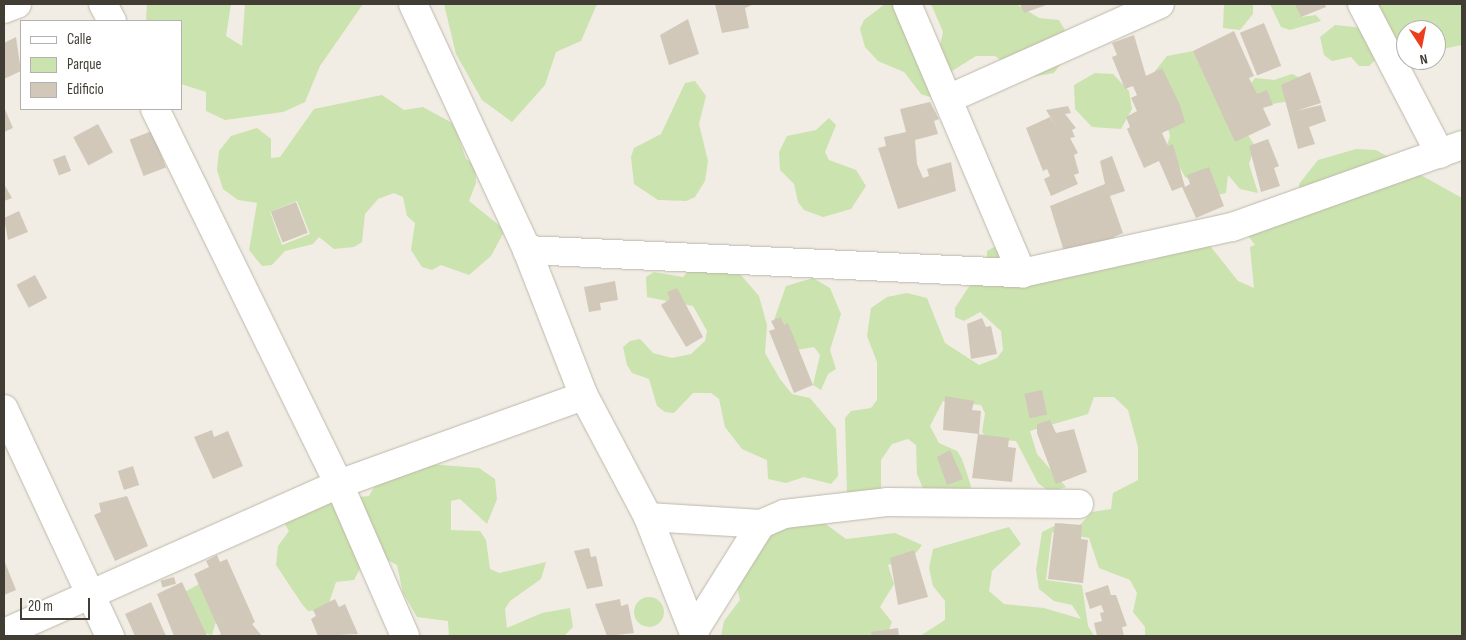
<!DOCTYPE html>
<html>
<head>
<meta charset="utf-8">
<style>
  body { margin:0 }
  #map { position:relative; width:1466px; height:640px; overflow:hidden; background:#f1ede4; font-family:"Sofia Sans Condensed",sans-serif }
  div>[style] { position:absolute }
  .green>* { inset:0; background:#cbe3ae }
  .round { border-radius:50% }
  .building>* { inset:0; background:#d1c8ba; transform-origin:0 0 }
  .roads { filter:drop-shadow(0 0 1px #beb7aa) drop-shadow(0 0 1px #beb7aa) }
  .minor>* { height:28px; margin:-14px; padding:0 14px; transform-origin:14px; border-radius:14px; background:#fff }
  span { translate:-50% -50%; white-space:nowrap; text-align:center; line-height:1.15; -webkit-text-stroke:4px #fff; paint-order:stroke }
  .frame { position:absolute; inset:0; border:5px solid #423d34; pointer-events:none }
  .legend { position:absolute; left:20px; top:20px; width:162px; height:90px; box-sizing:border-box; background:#fff; border:1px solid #b3b1ae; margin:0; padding:6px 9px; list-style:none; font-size:15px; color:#423d34 }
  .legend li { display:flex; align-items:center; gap:10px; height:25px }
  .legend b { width:25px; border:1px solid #b3b1ae }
  .north { position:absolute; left:1396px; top:20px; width:50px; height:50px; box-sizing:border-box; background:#fff; border:1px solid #b3b1ae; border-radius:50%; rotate:169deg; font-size:14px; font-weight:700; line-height:20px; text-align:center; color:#423d34 }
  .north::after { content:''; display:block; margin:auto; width:18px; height:22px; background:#ec3e1f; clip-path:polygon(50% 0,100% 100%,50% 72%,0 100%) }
  .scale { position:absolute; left:20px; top:598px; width:70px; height:22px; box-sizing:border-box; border:2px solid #423d34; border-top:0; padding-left:6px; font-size:15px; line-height:18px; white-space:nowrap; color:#423d34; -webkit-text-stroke:4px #fff; paint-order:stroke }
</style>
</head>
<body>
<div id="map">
  <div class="green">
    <i style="clip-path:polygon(147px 4px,231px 4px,226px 36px,242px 46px,245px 4px,363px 4px,320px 66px,305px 102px,283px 112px,225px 120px,206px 111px,206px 92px,181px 84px,181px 21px,146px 21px)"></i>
    <i style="clip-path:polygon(444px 4px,597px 4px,581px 41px,556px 52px,545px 85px,512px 122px,482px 100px,456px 54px)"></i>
    <i style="clip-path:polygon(885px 4px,898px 4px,939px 50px,943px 32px,931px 4px,1016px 4px,1039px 18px,1059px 20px,1069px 37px,1067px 55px,1054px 73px,1026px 78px,995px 56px,976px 56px,952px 71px,939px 95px,930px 97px,921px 94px,904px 72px,878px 61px,865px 47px,860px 29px,864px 20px)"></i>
    <i style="clip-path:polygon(1224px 4px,1253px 4px,1253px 14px,1240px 30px,1223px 28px)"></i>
    <i style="clip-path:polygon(1270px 4px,1299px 4px,1301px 17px,1316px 15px,1321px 21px,1290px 30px,1281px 27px)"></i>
    <i style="clip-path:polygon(1371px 4px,1462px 4px,1462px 45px,1437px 50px,1436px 30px,1406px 30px,1406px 38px,1391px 39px)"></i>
    <i style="clip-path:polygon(1335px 25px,1363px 28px,1376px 59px,1369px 66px,1359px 66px,1351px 57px,1332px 61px,1324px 55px,1320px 37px)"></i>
    <i style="clip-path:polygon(1193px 51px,1255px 146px,1249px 164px,1258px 193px,1240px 189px,1228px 175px,1226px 193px,1216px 195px,1185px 177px,1167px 145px,1170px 136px,1155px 71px,1167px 56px)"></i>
    <i style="clip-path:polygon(1095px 73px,1113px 74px,1129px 91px,1132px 109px,1121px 129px,1092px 127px,1075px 109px,1074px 85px)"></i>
    <i style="clip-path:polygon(1292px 74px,1301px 78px,1290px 101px,1258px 106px,1249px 86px,1255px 78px,1274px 80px)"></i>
    <i style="clip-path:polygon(695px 81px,706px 96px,699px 124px,708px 161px,705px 181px,695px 197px,686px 201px,658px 200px,634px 184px,631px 157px,634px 148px,661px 134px,685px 83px)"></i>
    <i style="clip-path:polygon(evenodd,382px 95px,404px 110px,423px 107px,454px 124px,466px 159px,475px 164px,476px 183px,469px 201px,505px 230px,491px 256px,469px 275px,441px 265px,432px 270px,422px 267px,411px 250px,415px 223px,407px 216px,403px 197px,394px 193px,378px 199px,365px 214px,362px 242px,354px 247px,334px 249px,319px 237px,313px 244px,285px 251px,272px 265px,262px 266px,249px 250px,257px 203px,238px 200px,223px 189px,217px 170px,219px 151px,231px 136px,257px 128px,271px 139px,271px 158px,280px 157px,314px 109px,382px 95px,297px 201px,310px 234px,282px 245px,270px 212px,297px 201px)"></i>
    <i style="clip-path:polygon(829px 118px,836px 125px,825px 152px,829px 160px,856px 170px,866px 186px,851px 209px,823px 217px,804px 210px,798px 202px,794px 184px,780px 170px,779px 152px,787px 136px,816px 130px)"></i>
    <i style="clip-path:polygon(1356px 149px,1376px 150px,1462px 198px,1462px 636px,1145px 636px,1145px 627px,1133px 612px,1137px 593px,1130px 580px,1099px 568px,1089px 538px,1052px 532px,1046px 580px,1082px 585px,1088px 626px,1094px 636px,920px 636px,945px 620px,945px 601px,933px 586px,929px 568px,933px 549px,1009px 527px,1021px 544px,992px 571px,989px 591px,1004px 604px,1044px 608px,1081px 619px,1072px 605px,1054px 601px,1039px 589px,1036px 570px,1042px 532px,1060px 523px,1079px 526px,1092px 512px,1111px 509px,1113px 493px,1138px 480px,1138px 447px,1128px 410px,1114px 397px,1094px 397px,1088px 414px,1030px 431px,1037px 454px,1066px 487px,1050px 492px,1038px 483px,1016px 441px,988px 439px,982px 432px,985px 413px,981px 405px,943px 401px,930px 426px,939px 443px,957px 451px,962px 459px,971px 486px,967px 495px,924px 491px,917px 474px,916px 445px,908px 439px,892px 444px,881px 460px,881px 498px,847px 496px,845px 418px,851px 411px,871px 408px,877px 400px,877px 362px,867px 336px,871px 308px,887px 297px,907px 293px,927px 298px,945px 343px,979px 365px,997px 358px,1003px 350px,1001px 331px,980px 312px,964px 321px,955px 317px,955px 308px,970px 285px,987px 274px,987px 251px,1003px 242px,1021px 257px,1070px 277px,1105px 235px,1115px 237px,1127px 252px,1146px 262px,1207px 242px,1238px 281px,1254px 288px,1250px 247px,1255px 245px,1243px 229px,1299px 200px,1299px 184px,1318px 160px)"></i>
    <i style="clip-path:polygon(734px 267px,759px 296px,767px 325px,765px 353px,780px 379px,792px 394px,810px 398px,836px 429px,838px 476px,831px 484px,804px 477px,786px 483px,768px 479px,767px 460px,742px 449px,725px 427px,719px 399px,711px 393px,693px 393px,674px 413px,665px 412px,657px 406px,649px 379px,632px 373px,627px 365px,623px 347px,630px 341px,640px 339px,653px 353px,672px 358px,691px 354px,705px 341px,707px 331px,693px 306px,647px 297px,646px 277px,654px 272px,683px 277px,690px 269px)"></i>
    <i style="clip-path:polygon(813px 278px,830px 288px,841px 314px,830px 350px,836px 369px,828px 374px,821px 390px,813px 385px,820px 355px,814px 347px,796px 350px,774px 320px,786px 286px)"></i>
    <i style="clip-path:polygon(430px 464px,479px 468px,495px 479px,497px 499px,487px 524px,460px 499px,451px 501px,451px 530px,480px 531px,486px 540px,490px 569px,499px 573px,546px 562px,541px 579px,510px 601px,505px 609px,507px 628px,542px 613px,570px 608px,573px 627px,564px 636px,449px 636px,448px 621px,417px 617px,403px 593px,397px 565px,380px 556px,363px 563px,354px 580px,336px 582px,327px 609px,308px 611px,302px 604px,276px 565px,278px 546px,289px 531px,284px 523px,285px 505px,369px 496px,378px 480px)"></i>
    <i style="clip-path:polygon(823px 522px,846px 539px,895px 533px,922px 545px,916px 553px,888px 565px,894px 584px,880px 607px,892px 622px,889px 630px,874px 636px,721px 636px,724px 621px,740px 600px,736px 582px,765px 542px,779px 528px)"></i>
    <i style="clip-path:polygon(201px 583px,218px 615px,212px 635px,203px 633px,185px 592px)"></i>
    <i class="round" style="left:634px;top:597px;width:30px;height:30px"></i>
  </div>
  <div class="building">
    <i style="clip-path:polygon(715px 4px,754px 4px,745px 8px,749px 28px,722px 33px)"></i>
    <i style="clip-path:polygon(1020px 4px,1049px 4px,1024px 13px)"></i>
    <i style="clip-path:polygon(1295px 4px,1325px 4px,1326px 7px,1301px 17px)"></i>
    <i style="clip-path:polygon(688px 19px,699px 54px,669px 65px,660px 35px)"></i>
    <i style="left:1264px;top:23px;width:46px;height:26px;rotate:68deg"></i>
    <i style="clip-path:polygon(1234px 31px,1254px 76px,1249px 78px,1257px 94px,1267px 90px,1273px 105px,1263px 108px,1271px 125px,1235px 142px,1193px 51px)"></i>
    <i style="clip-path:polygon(1134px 35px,1146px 76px,1162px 68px,1180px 105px,1185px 122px,1162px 133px,1168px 146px,1173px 144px,1185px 187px,1190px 184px,1187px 175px,1209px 167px,1224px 206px,1196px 218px,1182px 187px,1172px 191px,1159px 161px,1144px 168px,1127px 129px,1130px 127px,1126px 117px,1137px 111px,1131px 98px,1137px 95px,1133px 86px,1125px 89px,1112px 57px,1117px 55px,1112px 43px)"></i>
    <i style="clip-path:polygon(16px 37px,21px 71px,4px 79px,4px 43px)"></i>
    <i style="clip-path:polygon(1310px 72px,1321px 103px,1296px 111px,1321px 105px,1326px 121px,1309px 127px,1315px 144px,1298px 149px,1281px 85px)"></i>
    <i style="clip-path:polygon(930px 102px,939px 119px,934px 121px,938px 134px,915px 140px,917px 164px,923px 178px,929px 176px,927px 169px,951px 162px,956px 191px,898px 209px,878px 148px,886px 146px,884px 137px,906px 132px,900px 109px)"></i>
    <i style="clip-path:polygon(1068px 106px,1071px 113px,1065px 114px,1076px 128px,1072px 130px,1075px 137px,1070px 138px,1078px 153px,1074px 155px,1079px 173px,1074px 175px,1078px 184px,1051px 196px,1044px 179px,1050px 176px,1047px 169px,1043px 171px,1026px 128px,1050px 117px,1056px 126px,1046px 110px)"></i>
    <i style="clip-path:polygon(4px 107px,13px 128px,4px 132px)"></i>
    <i style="left:98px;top:124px;width:32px;height:28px;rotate:62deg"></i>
    <i style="left:152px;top:131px;width:39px;height:24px;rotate:69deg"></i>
    <i style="clip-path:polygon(1268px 139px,1279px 166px,1274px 168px,1280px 186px,1261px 192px,1249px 146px)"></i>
    <i style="left:65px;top:155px;width:17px;height:13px;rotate:69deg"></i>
    <i style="clip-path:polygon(1112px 156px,1125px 191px,1110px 196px,1123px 233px,1066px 258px,1050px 206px,1105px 184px,1100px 161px)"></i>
    <i style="clip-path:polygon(4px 184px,12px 198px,4px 201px)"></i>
    <i style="left:296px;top:202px;width:33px;height:27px;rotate:69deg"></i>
    <i style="clip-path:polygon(19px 211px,28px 232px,8px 240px,4px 218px)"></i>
    <i style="left:35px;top:275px;width:26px;height:21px;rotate:62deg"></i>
    <i style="clip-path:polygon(615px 281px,618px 300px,600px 303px,601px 310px,589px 312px,584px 287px)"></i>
    <i style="clip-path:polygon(677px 288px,703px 337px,686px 347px,661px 305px,670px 299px,667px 292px)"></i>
    <i style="clip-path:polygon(781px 317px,784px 325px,788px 323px,813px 385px,794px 393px,769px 331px,775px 329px,771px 321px)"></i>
    <i style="clip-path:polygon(982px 318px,986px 327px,991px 326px,997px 354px,971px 359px,967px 324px)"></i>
    <i style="left:1042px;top:390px;width:25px;height:18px;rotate:78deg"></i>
    <i style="clip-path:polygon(945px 396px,974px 401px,972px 410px,981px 411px,979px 434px,943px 430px)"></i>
    <i style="clip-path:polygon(1050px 420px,1056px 433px,1074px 429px,1087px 472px,1056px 484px,1037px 433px,1037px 424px)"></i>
    <i style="clip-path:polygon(212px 430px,214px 437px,228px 431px,243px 466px,213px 479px,194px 437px)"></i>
    <i style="clip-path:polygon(978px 434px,1009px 438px,1008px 447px,1016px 448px,1012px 482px,972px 478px)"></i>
    <i style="clip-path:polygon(950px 450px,963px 479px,947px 485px,937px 457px)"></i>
    <i style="left:133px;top:466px;width:20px;height:16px;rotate:72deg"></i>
    <i style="clip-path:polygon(127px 496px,148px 546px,115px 561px,94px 515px,101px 512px,99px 503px)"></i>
    <i style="clip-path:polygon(1055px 523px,1082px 525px,1081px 539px,1088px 540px,1083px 583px,1048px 579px)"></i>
    <i style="clip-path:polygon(589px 548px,591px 557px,596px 556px,603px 586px,587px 589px,574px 551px)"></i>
    <i style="clip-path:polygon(914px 550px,928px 597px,898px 605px,890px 558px)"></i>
    <i style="clip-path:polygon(217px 555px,220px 562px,227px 559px,255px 622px,252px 624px,262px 636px,217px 636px,221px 634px,194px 574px,209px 567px,206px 561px)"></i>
    <i style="clip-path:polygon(4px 560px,16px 590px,4px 595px)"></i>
    <i style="left:174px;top:577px;width:7px;height:14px;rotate:74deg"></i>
    <i style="clip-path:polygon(182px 582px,207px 636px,174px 636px,157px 594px)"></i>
    <i style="clip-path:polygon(1108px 585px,1111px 595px,1116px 595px,1127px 626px,1122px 627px,1124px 636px,1097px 636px,1094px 623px,1102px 621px,1100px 613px,1104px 612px,1101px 605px,1090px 609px,1085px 593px)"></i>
    <i style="clip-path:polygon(335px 599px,339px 607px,345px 604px,358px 634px,318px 636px,311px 619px,316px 616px,313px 610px)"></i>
    <i style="clip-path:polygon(620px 599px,621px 606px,628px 604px,634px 633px,607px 636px,595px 604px)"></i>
    <i style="clip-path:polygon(151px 602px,166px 636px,135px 636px,125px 614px)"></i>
    <i style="clip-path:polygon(898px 628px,899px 636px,872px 636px,871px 632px)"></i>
  </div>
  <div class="roads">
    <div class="minor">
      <i style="left:103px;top:4px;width:19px;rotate:62deg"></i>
      <i style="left:413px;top:4px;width:271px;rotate:65.1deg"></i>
      <i style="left:527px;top:250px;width:157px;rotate:68.7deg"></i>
      <i style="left:584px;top:396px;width:137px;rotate:62.1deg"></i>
      <i style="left:648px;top:517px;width:128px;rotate:68.4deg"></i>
      <i style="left:907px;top:4px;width:293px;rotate:66.9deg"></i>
      <i style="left:1362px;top:4px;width:169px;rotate:62.5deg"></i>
      <i style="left:4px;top:9px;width:14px;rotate:-21deg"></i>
      <i style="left:948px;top:99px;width:232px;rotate:-24.1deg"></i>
      <i style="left:155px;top:109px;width:418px;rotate:63.9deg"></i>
      <i style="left:339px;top:484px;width:166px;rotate:66.5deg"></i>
      <i style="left:527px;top:250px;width:496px;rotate:2.7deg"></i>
      <i style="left:1022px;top:273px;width:215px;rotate:-12.4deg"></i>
      <i style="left:1232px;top:227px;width:244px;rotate:-19.6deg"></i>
      <i style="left:4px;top:409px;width:251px;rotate:65deg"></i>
      <i style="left:648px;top:517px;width:113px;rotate:3.5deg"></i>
      <i style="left:694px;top:631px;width:126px;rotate:-57.9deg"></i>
      <i style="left:761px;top:524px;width:25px;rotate:-23deg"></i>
      <i style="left:784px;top:514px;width:105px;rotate:-6.6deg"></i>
      <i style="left:888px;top:502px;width:191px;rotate:0.6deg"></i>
      <i style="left:4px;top:633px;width:367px;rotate:-24deg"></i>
      <i style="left:339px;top:484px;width:260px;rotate:-19.8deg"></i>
    </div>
  </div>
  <div class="frame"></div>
  <ul class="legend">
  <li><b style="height:6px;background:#fff"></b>Calle</li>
  <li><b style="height:14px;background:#cbe3ae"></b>Parque</li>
  <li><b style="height:14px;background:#d1c8ba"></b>Edificio</li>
  </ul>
  <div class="north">N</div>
  <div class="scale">20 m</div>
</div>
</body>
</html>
